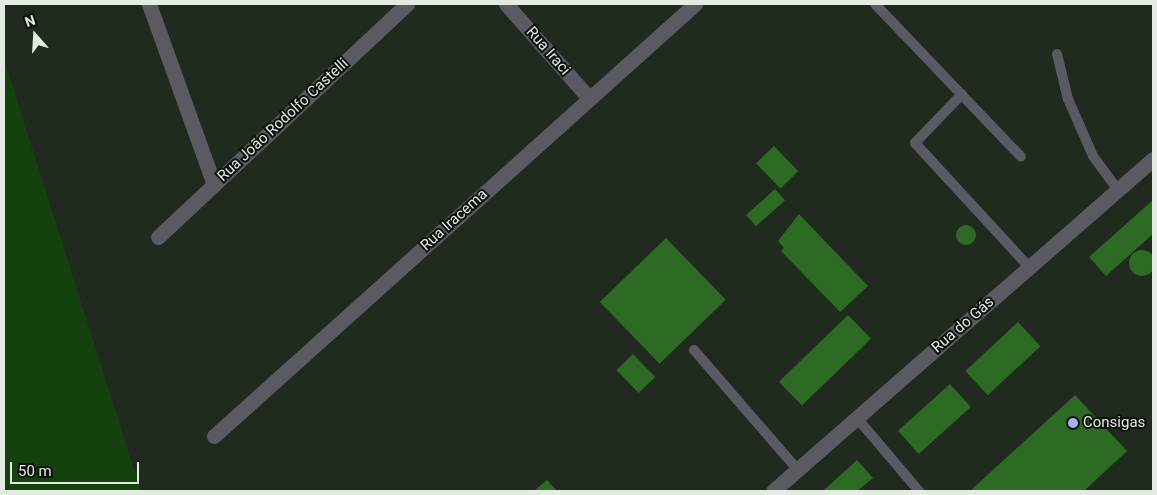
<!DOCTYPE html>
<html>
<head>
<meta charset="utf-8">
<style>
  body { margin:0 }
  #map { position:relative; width:1157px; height:495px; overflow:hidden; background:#202a1e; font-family:Roboto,sans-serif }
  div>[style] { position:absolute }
  .green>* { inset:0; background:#14410d }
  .building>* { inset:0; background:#2d6a24; transform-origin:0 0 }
  .round { border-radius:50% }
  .lane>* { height:10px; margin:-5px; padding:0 5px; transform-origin:5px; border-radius:5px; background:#5a5b62 }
  .street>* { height:15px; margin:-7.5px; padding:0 7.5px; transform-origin:7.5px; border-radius:7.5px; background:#5a5b62 }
  .dots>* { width:14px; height:14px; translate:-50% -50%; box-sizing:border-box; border:2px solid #0c110c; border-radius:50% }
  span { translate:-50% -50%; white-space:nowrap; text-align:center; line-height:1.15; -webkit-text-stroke:4px #0c110c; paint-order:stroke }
  .street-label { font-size:15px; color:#e4ebe3 }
  .poi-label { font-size:15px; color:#e4ebe3 }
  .left { translate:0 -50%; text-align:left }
  .frame { position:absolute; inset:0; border:5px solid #e4ebe3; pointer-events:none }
  .north { position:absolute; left:10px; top:10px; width:50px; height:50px; -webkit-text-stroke:4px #0c110c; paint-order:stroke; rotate:341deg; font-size:14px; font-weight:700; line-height:20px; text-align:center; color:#e4ebe3 }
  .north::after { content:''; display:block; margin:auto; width:18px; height:22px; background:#e4ebe3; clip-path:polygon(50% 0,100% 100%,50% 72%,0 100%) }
  .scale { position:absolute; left:10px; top:462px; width:129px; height:22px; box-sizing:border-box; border:2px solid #e4ebe3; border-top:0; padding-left:6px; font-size:15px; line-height:18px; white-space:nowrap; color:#e4ebe3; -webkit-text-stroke:4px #0c110c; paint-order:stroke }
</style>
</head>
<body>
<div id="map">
  <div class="green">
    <i style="clip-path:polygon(4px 59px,141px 491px,4px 491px)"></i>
  </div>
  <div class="building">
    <i style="left:774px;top:146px;width:35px;height:25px;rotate:46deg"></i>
    <i style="left:775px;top:189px;width:15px;height:39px;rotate:48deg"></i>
    <i style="clip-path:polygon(1153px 200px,1153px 234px,1106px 276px,1089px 257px)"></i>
    <i style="clip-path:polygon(799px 214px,868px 286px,840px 312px,781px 251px,784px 248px,778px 241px)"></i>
    <i class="round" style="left:956px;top:225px;width:20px;height:20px"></i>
    <i style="left:666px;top:238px;width:86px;height:92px;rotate:46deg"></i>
    <i class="round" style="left:1129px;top:250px;width:26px;height:26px"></i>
    <i style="left:848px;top:315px;width:33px;height:96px;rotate:46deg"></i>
    <i style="left:1018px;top:322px;width:33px;height:72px;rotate:47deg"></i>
    <i style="left:633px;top:354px;width:32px;height:23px;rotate:46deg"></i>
    <i style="left:950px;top:384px;width:31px;height:70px;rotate:48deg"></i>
    <i style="clip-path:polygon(1075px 395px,1127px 451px,1084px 491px,970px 491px)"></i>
    <i style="clip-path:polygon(857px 460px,873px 478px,857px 491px,823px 491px)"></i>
    <i style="clip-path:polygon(547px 480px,557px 491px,535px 490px)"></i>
  </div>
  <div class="lane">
    <i style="left:875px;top:4px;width:211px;rotate:46.3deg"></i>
    <i style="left:1057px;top:54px;width:46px;rotate:76.3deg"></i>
    <i style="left:1068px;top:99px;width:62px;rotate:66.3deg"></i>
    <i style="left:1093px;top:156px;width:42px;rotate:53.7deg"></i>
    <i style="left:962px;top:94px;width:68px;rotate:133.8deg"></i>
    <i style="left:915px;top:143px;width:168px;rotate:47.4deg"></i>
    <i style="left:694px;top:350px;width:159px;rotate:49.1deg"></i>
    <i style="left:857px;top:418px;width:96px;rotate:49.7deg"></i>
  </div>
  <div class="street">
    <i style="left:149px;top:4px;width:192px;rotate:70.2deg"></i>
    <i style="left:506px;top:4px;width:125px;rotate:48.6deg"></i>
    <i style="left:158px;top:237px;width:341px;rotate:-43.1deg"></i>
    <i style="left:214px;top:436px;width:647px;rotate:-41.93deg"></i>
    <i style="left:773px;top:491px;width:505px;rotate:-41.14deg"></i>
  </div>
  <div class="dots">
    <i style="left:1073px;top:423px;background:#abaffb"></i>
  </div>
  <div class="street-label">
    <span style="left:548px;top:51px;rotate:49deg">Rua Iraci</span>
    <span style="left:283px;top:120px;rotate:-43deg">Rua João Rodolfo Castelli</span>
    <span style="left:454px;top:220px;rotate:-42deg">Rua Iracema</span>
    <span style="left:963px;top:325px;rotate:-41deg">Rua do Gás</span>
  </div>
  <div class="poi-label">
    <span class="left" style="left:1083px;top:423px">Consigas</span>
  </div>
  <div class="frame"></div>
  <div class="north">N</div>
  <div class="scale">50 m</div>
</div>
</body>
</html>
